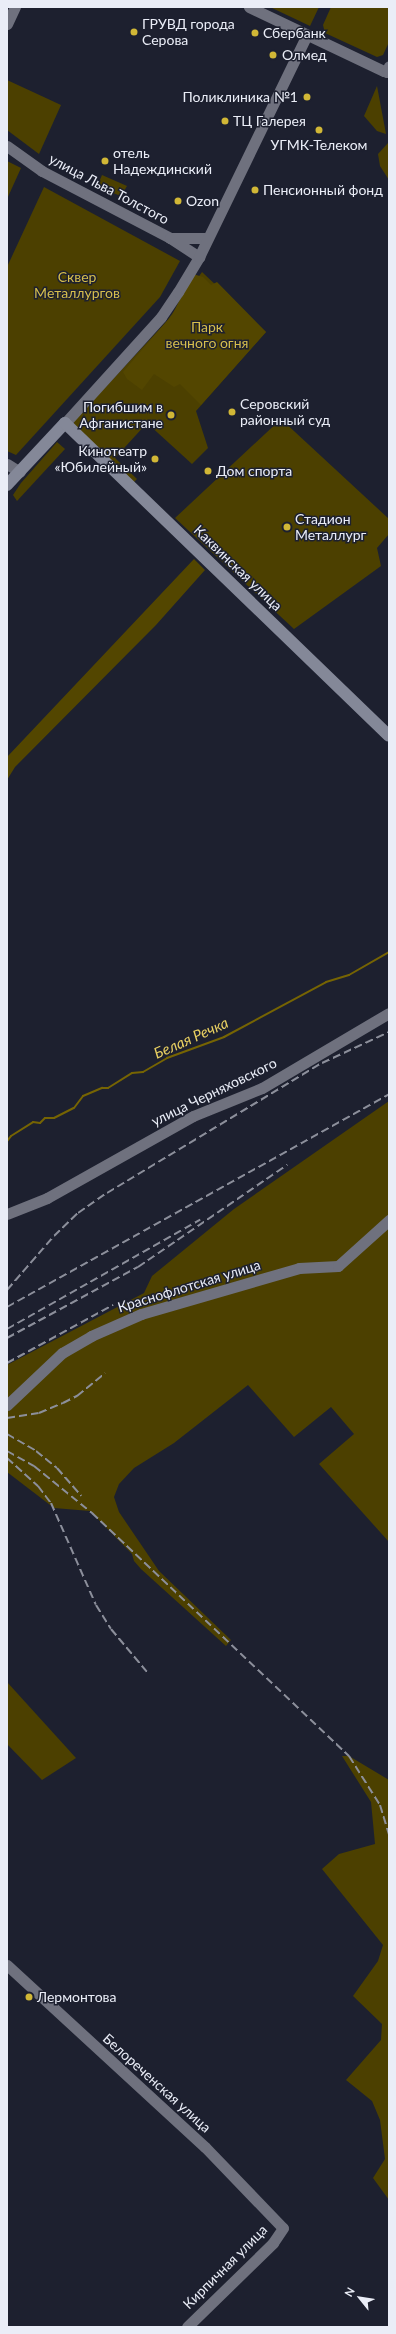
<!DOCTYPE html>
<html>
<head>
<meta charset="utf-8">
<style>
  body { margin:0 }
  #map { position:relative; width:396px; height:2334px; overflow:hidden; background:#1d202f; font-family:Lato,sans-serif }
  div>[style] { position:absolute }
  .green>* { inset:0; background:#4c4000 }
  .forest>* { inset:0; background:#534600 }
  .stream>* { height:2px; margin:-1px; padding:0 1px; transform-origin:1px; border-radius:1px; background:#766403 }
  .secondary>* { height:11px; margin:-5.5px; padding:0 5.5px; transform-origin:5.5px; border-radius:5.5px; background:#6f717e }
  .primary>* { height:12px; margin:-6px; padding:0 6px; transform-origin:6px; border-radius:6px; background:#848898 }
  .rail>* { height:2px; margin-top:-1px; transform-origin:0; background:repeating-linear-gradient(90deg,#8c8f9b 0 8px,transparent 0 12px) }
  .dots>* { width:11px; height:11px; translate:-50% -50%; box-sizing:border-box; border:2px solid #1d202f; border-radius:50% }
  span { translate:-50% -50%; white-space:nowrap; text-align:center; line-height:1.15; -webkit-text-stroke:3px #1d202f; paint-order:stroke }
  .poi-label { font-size:14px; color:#eaedf7 }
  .left { translate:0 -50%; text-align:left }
  .right { translate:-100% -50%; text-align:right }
  .street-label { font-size:14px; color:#eaedf7 }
  .park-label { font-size:14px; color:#d6be4d }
  .water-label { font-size:15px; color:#ead162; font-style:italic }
  .frame { position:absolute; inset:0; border:8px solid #eaedf7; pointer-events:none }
  .north { position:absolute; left:340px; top:2278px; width:40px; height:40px; -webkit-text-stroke:3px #1d202f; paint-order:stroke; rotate:300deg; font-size:11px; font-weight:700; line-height:16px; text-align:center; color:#eaedf7 }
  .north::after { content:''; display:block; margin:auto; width:14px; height:18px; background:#eaedf7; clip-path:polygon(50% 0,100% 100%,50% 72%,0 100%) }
</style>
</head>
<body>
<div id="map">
  <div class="green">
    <i style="clip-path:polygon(270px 7px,319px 7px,310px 26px)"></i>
    <i style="clip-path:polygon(331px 7px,389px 7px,389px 42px,383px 55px,377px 57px,325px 33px,323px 25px)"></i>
    <i style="clip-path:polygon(7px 80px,61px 105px,39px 154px,7px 130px)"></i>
    <i style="clip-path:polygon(377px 86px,386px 134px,377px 131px,364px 116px)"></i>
    <i style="clip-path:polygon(388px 143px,389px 147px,389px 180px,380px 166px,378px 154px)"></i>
    <i style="clip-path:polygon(7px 161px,21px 168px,7px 199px)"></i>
    <i style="clip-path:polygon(102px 175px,127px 186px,121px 196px,97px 187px)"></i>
    <i style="clip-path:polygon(44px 187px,180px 261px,160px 297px,16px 455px,7px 451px,7px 267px)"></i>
    <i style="clip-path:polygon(202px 272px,266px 332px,196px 411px,208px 448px,192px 464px,147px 423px,115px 458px,137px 479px,132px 484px,74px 428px,74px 421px,167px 321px)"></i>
    <i style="clip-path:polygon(281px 419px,389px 519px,389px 534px,377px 548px,381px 566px,294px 629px,175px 518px)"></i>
    <i style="clip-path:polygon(57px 442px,65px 449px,17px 501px,13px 495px,21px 483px)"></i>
    <i style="clip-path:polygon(389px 1101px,389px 1542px,319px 1464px,354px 1434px,331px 1407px,294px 1437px,248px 1385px,174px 1443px,134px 1468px,119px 1484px,114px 1497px,119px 1512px,159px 1571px,231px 1640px,226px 1646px,141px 1569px,134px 1561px,132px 1554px,90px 1511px,54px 1508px,7px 1472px,7px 1365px,144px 1293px,152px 1276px,234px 1209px)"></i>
    <i style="clip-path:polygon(7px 1682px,76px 1758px,42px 1780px,7px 1744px)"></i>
    <i style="clip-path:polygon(342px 1756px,349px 1756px,389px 1780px,389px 2200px,373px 2178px,385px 2159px,380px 2120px,372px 2101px,346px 2080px,381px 2040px,382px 2024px,353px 1996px,378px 1961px,383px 1945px,322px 1869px,339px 1854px,375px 1844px,371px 1802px)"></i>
  </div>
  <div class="forest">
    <i style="clip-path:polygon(193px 274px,203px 277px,211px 285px,217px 282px,266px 332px,201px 405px,180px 384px,174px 387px,154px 374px,142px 390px,127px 379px,123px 372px,172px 315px)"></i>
    <i style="clip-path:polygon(194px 559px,205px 570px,156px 625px,15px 767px,7px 780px,7px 757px)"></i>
  </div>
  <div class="stream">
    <i style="left:7px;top:1141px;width:6px;rotate:-51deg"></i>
    <i style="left:11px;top:1136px;width:26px;rotate:-32deg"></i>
    <i style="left:33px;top:1122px;width:7px;rotate:8deg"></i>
    <i style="left:40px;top:1123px;width:7px;rotate:-45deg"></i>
    <i style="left:45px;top:1118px;width:9px"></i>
    <i style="left:54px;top:1118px;width:22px;rotate:-27deg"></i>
    <i style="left:74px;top:1108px;width:15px;rotate:-53deg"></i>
    <i style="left:83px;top:1096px;width:21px;rotate:-23deg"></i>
    <i style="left:102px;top:1088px;width:6px"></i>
    <i style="left:108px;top:1088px;width:28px;rotate:-32deg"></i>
    <i style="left:132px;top:1073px;width:11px;rotate:-5deg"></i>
    <i style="left:143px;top:1072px;width:28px;rotate:-30deg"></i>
    <i style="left:167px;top:1058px;width:61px;rotate:-20.2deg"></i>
    <i style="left:224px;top:1037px;width:116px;rotate:-28.3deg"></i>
    <i style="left:326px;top:982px;width:24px;rotate:-17deg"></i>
    <i style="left:349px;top:975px;width:46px;rotate:-29.9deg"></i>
  </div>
  <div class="secondary">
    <i style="left:249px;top:7px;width:149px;rotate:25.4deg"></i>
    <i style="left:384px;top:71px;width:3px;rotate:18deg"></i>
    <i style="left:387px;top:72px;width:6px;rotate:-72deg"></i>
    <i style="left:7px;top:24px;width:19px;rotate:-65deg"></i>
    <i style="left:7px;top:146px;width:43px;rotate:35.5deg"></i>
    <i style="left:42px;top:171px;width:144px;rotate:27.6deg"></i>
    <i style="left:170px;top:238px;width:35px;rotate:33deg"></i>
    <i style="left:170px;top:238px;width:37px"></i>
    <i style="left:65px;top:423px;width:143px;rotate:-47.8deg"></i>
    <i style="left:161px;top:317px;width:30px;rotate:-56deg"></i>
    <i style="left:178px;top:292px;width:41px;rotate:-59deg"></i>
    <i style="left:199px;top:257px;width:247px;rotate:-64.1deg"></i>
    <i style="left:7px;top:464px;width:15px;rotate:32deg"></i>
    <i style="left:7px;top:1214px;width:43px;rotate:-21.8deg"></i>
    <i style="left:47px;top:1198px;width:167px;rotate:-29.3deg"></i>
    <i style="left:193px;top:1116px;width:74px;rotate:-22.1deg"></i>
    <i style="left:262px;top:1088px;width:147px;rotate:-30.6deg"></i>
    <i style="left:7px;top:1405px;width:76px;rotate:-43.4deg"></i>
    <i style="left:62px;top:1353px;width:34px;rotate:-30deg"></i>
    <i style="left:91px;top:1336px;width:55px;rotate:-23.7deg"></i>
    <i style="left:141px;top:1314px;width:165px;rotate:-16.2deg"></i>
    <i style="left:299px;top:1268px;width:39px;rotate:-3deg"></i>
    <i style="left:338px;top:1266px;width:69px;rotate:-42deg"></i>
    <i style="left:7px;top:1965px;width:269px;rotate:42.6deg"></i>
    <i style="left:205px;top:2147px;width:112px;rotate:46.1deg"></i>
    <i style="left:283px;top:2228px;width:18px;rotate:124deg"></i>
    <i style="left:273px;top:2243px;width:120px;rotate:135.7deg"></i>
  </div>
  <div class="primary">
    <i style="left:7px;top:485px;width:85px;rotate:-46.9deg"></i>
    <i style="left:65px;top:423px;width:450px;rotate:44deg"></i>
  </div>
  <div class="rail">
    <i style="left:7px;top:1290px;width:72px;rotate:-49deg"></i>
    <i style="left:54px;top:1236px;width:33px;rotate:-44deg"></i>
    <i style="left:78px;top:1213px;width:35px;rotate:-35deg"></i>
    <i style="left:107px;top:1193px;width:251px;rotate:-31.2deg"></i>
    <i style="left:322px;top:1063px;width:74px;rotate:-24.8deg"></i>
    <i style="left:7px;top:1307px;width:437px;rotate:-29.1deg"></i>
    <i style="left:7px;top:1329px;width:222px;rotate:-29.5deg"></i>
    <i style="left:7px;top:1338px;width:149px;rotate:-28.5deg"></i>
    <i style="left:138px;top:1267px;width:181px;rotate:-34.4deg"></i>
    <i style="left:7px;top:1363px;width:121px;rotate:-28.7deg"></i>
    <i style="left:7px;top:1418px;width:32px;rotate:-9deg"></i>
    <i style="left:39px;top:1413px;width:26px;rotate:-23deg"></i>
    <i style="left:63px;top:1403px;width:16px;rotate:-27deg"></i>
    <i style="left:77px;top:1396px;width:36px;rotate:-39deg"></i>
    <i style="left:7px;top:1434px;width:34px;rotate:30deg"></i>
    <i style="left:36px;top:1451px;width:27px;rotate:39deg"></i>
    <i style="left:57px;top:1468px;width:37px;rotate:49deg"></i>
    <i style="left:7px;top:1451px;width:31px;rotate:29deg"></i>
    <i style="left:34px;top:1466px;width:75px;rotate:39deg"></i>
    <i style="left:92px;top:1513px;width:354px;rotate:43.4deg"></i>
    <i style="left:349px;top:1756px;width:58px;rotate:57.7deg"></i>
    <i style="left:380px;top:1805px;width:31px;rotate:73deg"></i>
    <i style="left:7px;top:1458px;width:42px;rotate:42.1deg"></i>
    <i style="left:38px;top:1486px;width:21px;rotate:53deg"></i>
    <i style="left:51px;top:1503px;width:111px;rotate:66.2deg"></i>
    <i style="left:96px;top:1605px;width:28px;rotate:58deg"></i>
    <i style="left:111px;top:1629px;width:56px;rotate:50.1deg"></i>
  </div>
  <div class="dots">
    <i style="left:134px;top:32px;background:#d1b736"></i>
    <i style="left:255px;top:33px;background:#d1b736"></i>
    <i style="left:273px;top:55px;background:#d1b736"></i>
    <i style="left:307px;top:97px;background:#d1b736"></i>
    <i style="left:225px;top:121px;background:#d1b736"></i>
    <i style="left:319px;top:130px;background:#d1b736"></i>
    <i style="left:105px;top:161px;background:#d1b736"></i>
    <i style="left:255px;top:190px;background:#d1b736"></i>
    <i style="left:178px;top:201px;background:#d1b736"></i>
    <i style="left:232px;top:412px;background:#d1b736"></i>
    <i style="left:171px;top:415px;background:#d1b736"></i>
    <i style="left:155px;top:459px;background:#d1b736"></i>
    <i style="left:208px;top:471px;background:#d1b736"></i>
    <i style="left:287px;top:527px;background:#d1b736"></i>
    <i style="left:29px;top:1997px;background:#d1b736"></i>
  </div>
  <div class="poi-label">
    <span class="left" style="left:142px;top:32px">ГРУВД города<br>Серова</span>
    <span class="left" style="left:263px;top:33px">Сбербанк</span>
    <span class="left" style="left:282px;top:55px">Олмед</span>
    <span class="right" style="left:298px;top:97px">Поликлиника №1</span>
    <span class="left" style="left:233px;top:121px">ТЦ Галерея</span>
    <span style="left:319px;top:145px">УГМК-Телеком</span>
    <span class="left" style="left:113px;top:161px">отель<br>Надеждинский</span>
    <span class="left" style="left:263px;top:190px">Пенсионный фонд</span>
    <span class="left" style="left:186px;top:201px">Ozon</span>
    <span class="left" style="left:240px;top:412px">Серовский<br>районный суд</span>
    <span class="right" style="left:163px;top:415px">Погибшим в<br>Афганистане</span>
    <span class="right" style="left:147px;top:459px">Кинотеатр<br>«Юбилейный»</span>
    <span class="left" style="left:216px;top:471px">Дом спорта</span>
    <span class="left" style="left:295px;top:527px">Стадион<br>Металлург</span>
    <span class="left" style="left:37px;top:1997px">Лермонтова</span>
  </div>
  <div class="street-label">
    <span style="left:109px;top:189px;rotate:28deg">улица Льва Толстого</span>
    <span style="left:238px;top:568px;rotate:44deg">Каквинская улица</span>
    <span style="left:214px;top:1092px;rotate:-26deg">улица Черняховского</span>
    <span style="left:189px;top:1286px;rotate:-17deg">Краснофлотская улица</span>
    <span style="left:157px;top:2083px;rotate:42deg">Белореченская улица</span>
    <span style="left:225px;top:2267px;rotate:-45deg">Кирпичная улица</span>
  </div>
  <div class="park-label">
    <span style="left:77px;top:285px">Сквер<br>Металлургов</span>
    <span style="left:207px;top:335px">Парк<br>вечного огня</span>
  </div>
  <div class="water-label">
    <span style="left:191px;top:1038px;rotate:-24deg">Белая Речка</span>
  </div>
  <div class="frame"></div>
  <div class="north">N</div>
</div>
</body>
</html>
